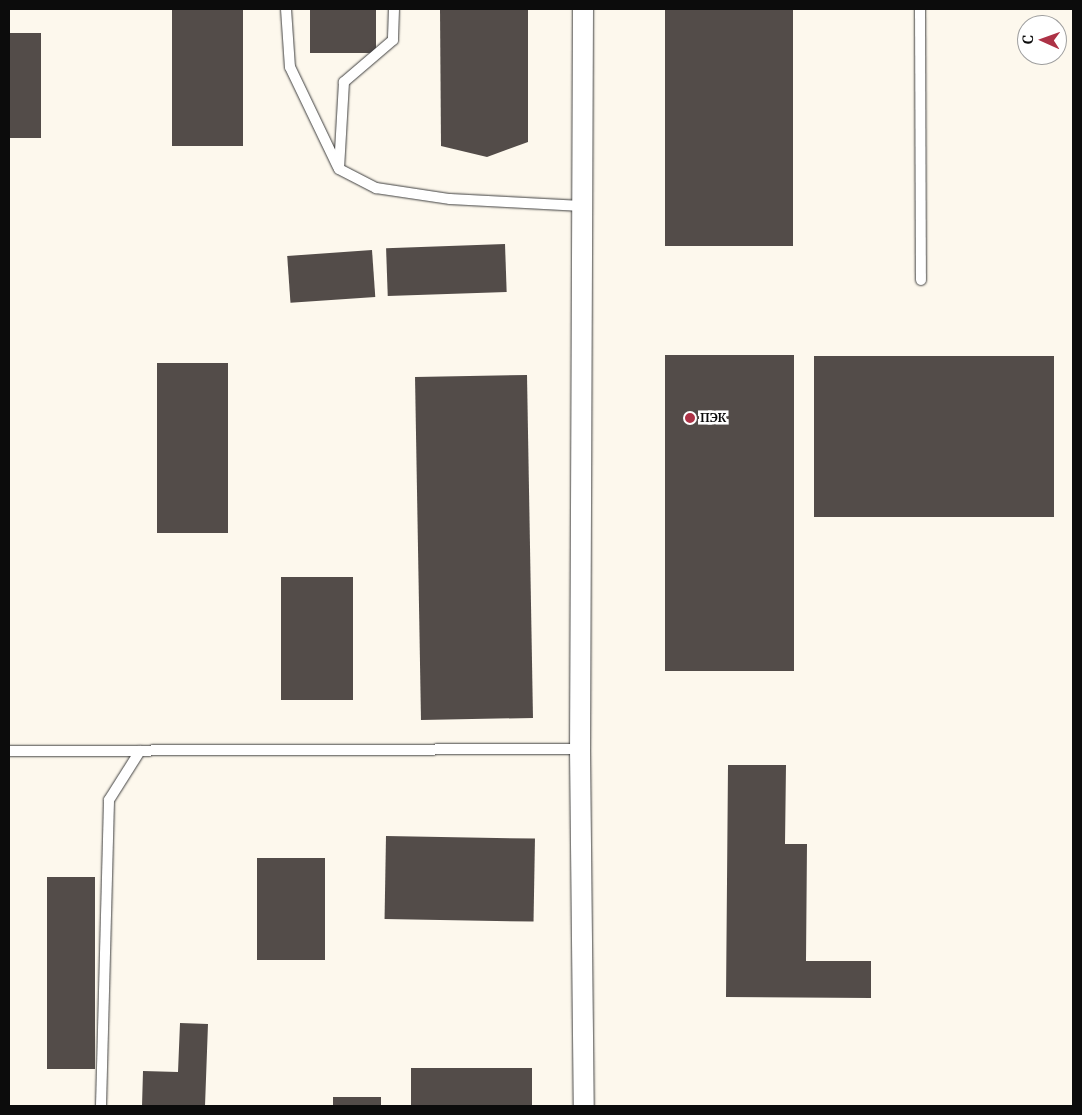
<!DOCTYPE html>
<html>
<head>
<meta charset="utf-8">
<style>
  body { margin:0 }
  #map { position:relative; width:1082px; height:1115px; overflow:hidden; background:#fdf8ed; font-family:Merriweather,serif }
  div>[style] { position:absolute }
  .building>* { inset:0; background:#534c49; transform-origin:0 0 }
  .roads { filter:drop-shadow(0 0 1px #3f3f3f) drop-shadow(0 0 1px #3f3f3f) }
  .service>* { height:10px; margin:-5px; padding:0 5px; transform-origin:5px; border-radius:5px; background:#fff }
  .minor>* { height:20px; margin:-10px; padding:0 10px; transform-origin:10px; border-radius:10px; background:#fff }
  .dots>* { width:14px; height:14px; translate:-50% -50%; box-sizing:border-box; border:2px solid #fff; border-radius:50% }
  span { translate:-50% -50%; white-space:nowrap; text-align:center; line-height:1.15; -webkit-text-stroke:5px #fff; paint-order:stroke }
  .poi-label { font-size:12px; color:#0c0c0c; font-weight:700 }
  .left { translate:0 -50%; text-align:left }
  .frame { position:absolute; inset:0; border:10px solid #0c0c0c; pointer-events:none }
  .north { position:absolute; left:1017px; top:15px; width:50px; height:50px; box-sizing:border-box; background:#fff; border:1px solid #9e9e9e; border-radius:50%; rotate:272deg; font-size:14px; font-weight:700; line-height:20px; text-align:center; color:#0c0c0c }
  .north::after { content:''; display:block; margin:auto; width:18px; height:22px; background:#ad3246; clip-path:polygon(50% 0,100% 100%,50% 72%,0 100%) }
</style>
</head>
<body>
<div id="map">
  <div class="building">
    <i style="left:172px;top:9px;width:71px;height:137px"></i>
    <i style="left:310px;top:9px;width:66px;height:44px"></i>
    <i style="clip-path:polygon(440px 9px,528px 9px,528px 142px,487px 157px,441px 146px)"></i>
    <i style="left:665px;top:9px;width:128px;height:237px"></i>
    <i style="left:9px;top:33px;width:32px;height:105px"></i>
    <i style="left:505px;top:244px;width:48px;height:119px;rotate:88deg"></i>
    <i style="left:372px;top:250px;width:47px;height:85px;rotate:86deg"></i>
    <i style="left:665px;top:355px;width:129px;height:316px"></i>
    <i style="left:814px;top:356px;width:240px;height:161px"></i>
    <i style="left:228px;top:363px;width:170px;height:71px;rotate:90deg"></i>
    <i style="left:527px;top:375px;width:343px;height:112px;rotate:89deg"></i>
    <i style="left:353px;top:577px;width:123px;height:72px;rotate:90deg"></i>
    <i style="clip-path:polygon(728px 765px,786px 765px,785px 844px,807px 844px,806px 961px,871px 961px,871px 998px,726px 997px)"></i>
    <i style="left:386px;top:836px;width:149px;height:83px;rotate:1deg"></i>
    <i style="left:257px;top:858px;width:68px;height:102px"></i>
    <i style="left:47px;top:877px;width:48px;height:192px"></i>
    <i style="clip-path:polygon(180px 1023px,208px 1024px,205px 1106px,142px 1106px,143px 1071px,178px 1072px)"></i>
    <i style="left:532px;top:1068px;width:38px;height:121px;rotate:90deg"></i>
    <i style="left:333px;top:1097px;width:48px;height:9px"></i>
  </div>
  <div class="roads">
    <div class="service">
      <i style="left:286px;top:9px;width:58px;rotate:86.1deg"></i>
      <i style="left:290px;top:67px;width:111px;rotate:64.4deg"></i>
      <i style="left:394px;top:9px;width:31px;rotate:92deg"></i>
      <i style="left:393px;top:40px;width:65px;rotate:139.4deg"></i>
      <i style="left:344px;top:82px;width:87px;rotate:93.3deg"></i>
      <i style="left:339px;top:169px;width:42px;rotate:27.2deg"></i>
      <i style="left:376px;top:188px;width:75px;rotate:8.5deg"></i>
      <i style="left:450px;top:199px;width:132px;rotate:3deg"></i>
      <i style="left:920px;top:9px;width:271px;rotate:89.8deg"></i>
      <i style="left:9px;top:751px;width:571px;rotate:-0.2deg"></i>
      <i style="left:101px;top:1106px;width:306px;rotate:-88.5deg"></i>
      <i style="left:109px;top:800px;width:58px;rotate:-57.7deg"></i>
    </div>
    <div class="minor">
      <i style="left:583px;top:9px;width:740px;rotate:90.23deg"></i>
      <i style="left:580px;top:749px;width:357px;rotate:89.4deg"></i>
    </div>
  </div>
  <div class="dots">
    <i style="left:690px;top:418px;background:#ad3246"></i>
  </div>
  <div class="poi-label">
    <span class="left" style="left:700px;top:418px">ПЭК</span>
  </div>
  <div class="frame"></div>
  <div class="north">С</div>
</div>
</body>
</html>
